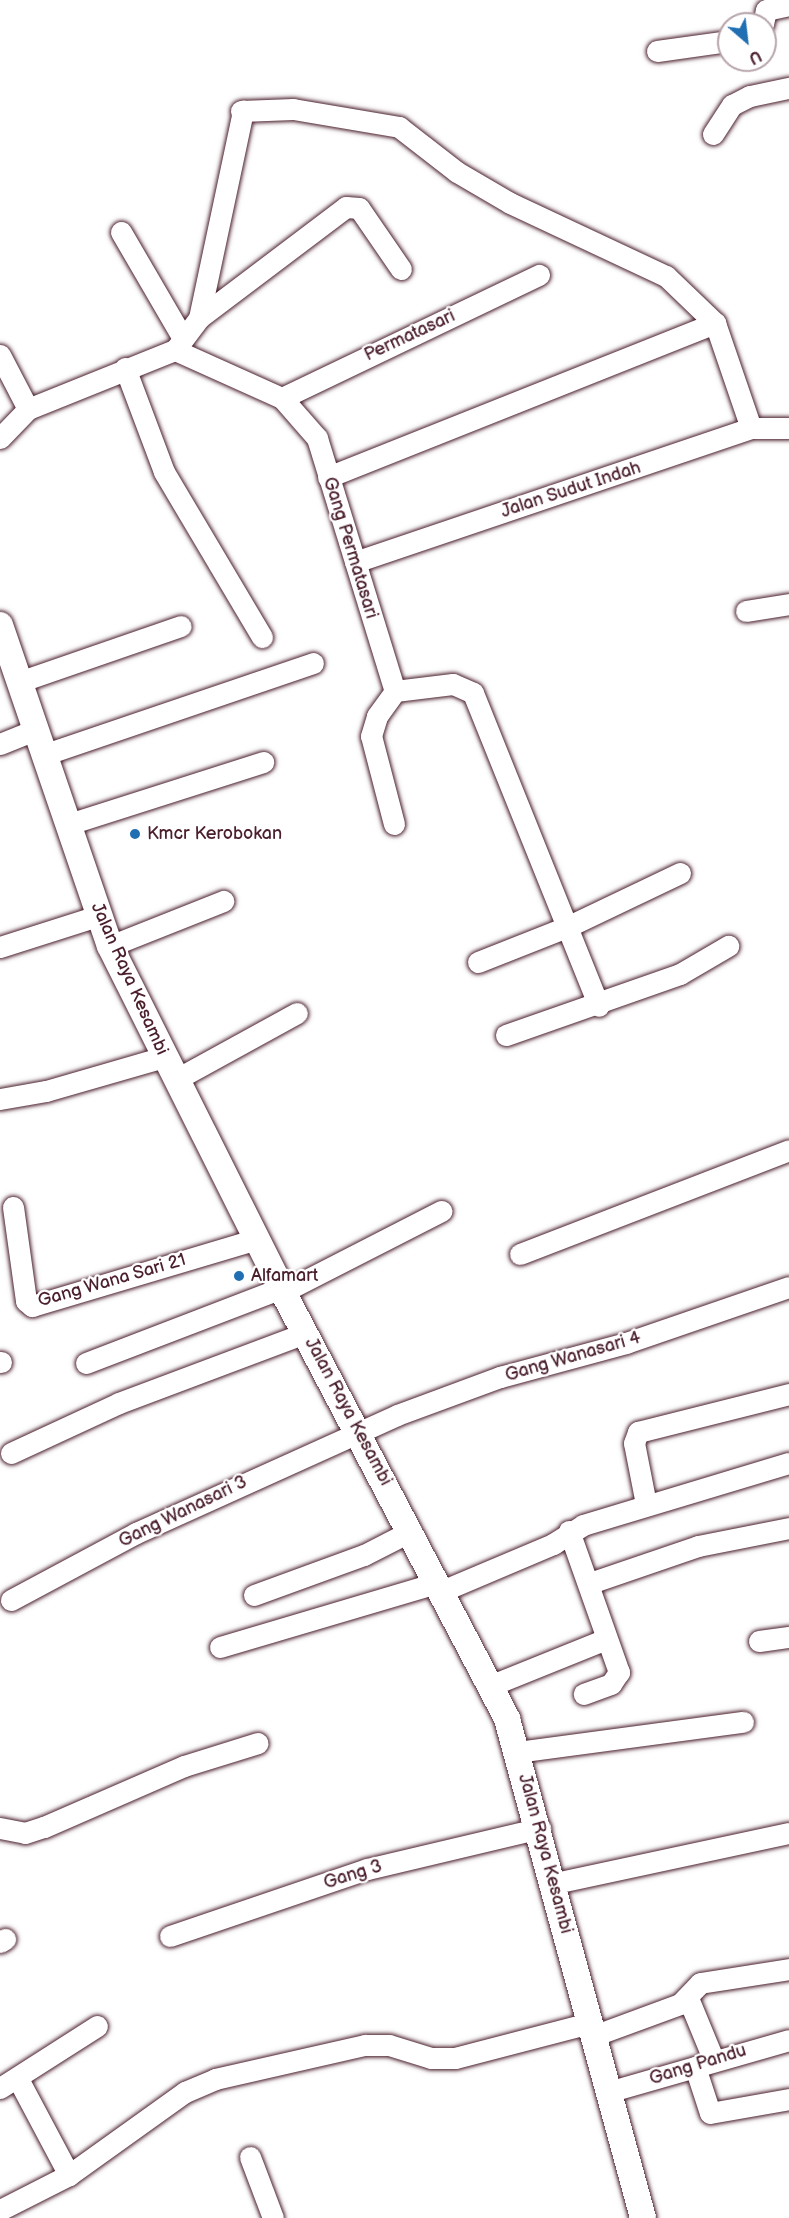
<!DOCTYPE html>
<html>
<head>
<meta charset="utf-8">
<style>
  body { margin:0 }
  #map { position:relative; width:789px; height:2218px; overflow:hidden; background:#fff; font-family:"Balsamiq Sans",sans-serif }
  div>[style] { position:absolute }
  .roads { filter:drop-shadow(0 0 2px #4a1f2b) drop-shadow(0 0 2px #4a1f2b) }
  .minor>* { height:21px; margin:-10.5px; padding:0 10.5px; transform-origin:10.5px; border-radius:10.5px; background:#fff }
  .tertiary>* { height:26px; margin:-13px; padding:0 13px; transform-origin:13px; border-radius:13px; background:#fff }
  .dots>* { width:16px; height:16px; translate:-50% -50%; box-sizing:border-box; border:3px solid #fff; border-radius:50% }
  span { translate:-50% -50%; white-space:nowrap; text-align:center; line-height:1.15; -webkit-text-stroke:4.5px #fff; paint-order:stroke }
  .street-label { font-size:18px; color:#4a1f2b }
  .poi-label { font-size:18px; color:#4a1f2b }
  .left { translate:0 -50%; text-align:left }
  .north { position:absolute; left:717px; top:12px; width:60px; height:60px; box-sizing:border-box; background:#fff; border:2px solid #b7a5aa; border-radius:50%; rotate:152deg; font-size:16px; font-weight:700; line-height:24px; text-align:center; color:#4a1f2b }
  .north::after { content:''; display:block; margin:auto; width:21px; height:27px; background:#1f6fb2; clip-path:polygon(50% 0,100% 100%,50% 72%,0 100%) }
</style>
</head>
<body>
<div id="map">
  <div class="roads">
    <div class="minor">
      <i style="left:763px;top:24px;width:14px;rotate:-78deg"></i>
      <i style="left:766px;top:10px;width:24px;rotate:-12deg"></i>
      <i style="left:657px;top:51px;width:73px;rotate:-7.9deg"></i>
      <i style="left:241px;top:111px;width:52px;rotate:-2.2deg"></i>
      <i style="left:293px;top:109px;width:108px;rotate:9.6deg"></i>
      <i style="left:399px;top:127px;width:73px;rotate:37.8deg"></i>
      <i style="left:457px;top:172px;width:61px;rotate:30.3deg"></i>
      <i style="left:510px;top:203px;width:172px;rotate:25.1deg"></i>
      <i style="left:666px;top:276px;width:68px;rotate:43.8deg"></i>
      <i style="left:715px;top:323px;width:111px;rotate:71.1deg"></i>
      <i style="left:713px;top:134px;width:35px;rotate:-57deg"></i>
      <i style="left:732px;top:105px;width:20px;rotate:-27deg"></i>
      <i style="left:750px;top:96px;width:40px;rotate:-12deg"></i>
      <i style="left:121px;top:232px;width:121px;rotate:59.8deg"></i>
      <i style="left:199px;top:318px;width:212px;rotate:-78deg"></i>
      <i style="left:175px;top:350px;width:40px;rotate:-53deg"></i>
      <i style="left:199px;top:318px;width:184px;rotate:-37.1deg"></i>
      <i style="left:346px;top:207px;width:13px;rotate:4deg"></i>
      <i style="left:359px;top:208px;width:74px;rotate:55.5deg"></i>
      <i style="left:0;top:355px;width:61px;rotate:62.6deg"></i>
      <i style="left:125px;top:368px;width:111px;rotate:69.4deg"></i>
      <i style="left:164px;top:472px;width:192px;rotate:59.3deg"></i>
      <i style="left:282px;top:398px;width:285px;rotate:-25.6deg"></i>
      <i style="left:0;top:438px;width:40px;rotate:-46deg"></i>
      <i style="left:28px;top:409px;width:158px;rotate:-21.9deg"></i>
      <i style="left:175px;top:350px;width:117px;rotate:24.2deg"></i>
      <i style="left:282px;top:398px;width:53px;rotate:48.8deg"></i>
      <i style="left:317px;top:438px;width:265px;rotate:72.9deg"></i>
      <i style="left:328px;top:477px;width:417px;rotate:-21.7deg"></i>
      <i style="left:355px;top:562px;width:418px;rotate:-18.7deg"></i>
      <i style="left:751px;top:428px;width:38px"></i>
      <i style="left:746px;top:611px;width:44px;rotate:-9.2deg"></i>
      <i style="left:19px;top:682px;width:171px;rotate:-19.1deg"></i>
      <i style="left:395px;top:691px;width:58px;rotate:-6.9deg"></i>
      <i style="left:453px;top:684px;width:22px;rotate:24deg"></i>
      <i style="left:473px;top:693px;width:337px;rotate:68.1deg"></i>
      <i style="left:0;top:744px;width:40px;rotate:-22deg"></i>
      <i style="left:46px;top:754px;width:282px;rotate:-18.8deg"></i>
      <i style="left:69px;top:824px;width:204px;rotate:-17.7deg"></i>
      <i style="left:394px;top:824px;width:91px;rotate:-104.6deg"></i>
      <i style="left:371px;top:736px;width:21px;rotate:-73deg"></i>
      <i style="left:377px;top:716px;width:31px;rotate:-54deg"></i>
      <i style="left:110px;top:946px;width:122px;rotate:-21.7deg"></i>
      <i style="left:0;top:947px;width:103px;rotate:-17.6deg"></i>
      <i style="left:478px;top:962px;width:98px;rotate:-21.6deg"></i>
      <i style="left:569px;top:926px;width:123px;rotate:-25.5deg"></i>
      <i style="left:506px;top:1035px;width:184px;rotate:-19.3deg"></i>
      <i style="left:680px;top:974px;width:56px;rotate:-30.3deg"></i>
      <i style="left:175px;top:1080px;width:139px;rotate:-28.8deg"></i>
      <i style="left:0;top:1099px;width:47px;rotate:-9.9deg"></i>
      <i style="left:46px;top:1091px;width:123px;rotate:-16.1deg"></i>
      <i style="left:13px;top:1207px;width:95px;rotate:82.1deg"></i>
      <i style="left:26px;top:1301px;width:8px;rotate:40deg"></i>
      <i style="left:32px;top:1306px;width:235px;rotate:-16.6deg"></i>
      <i style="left:520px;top:1254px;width:288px;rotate:-21.1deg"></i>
      <i style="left:283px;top:1292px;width:178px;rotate:-27.1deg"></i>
      <i style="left:0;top:1362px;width:1px"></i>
      <i style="left:86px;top:1363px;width:209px;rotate:-21deg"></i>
      <i style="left:11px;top:1453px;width:119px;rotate:-24.8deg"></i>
      <i style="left:119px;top:1403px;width:199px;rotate:-20.6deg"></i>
      <i style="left:646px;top:1504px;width:62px;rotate:-101.1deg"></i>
      <i style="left:634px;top:1443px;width:12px;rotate:-70deg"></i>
      <i style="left:638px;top:1432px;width:156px;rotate:-14.1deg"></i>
      <i style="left:569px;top:1531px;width:150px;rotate:70.5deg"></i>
      <i style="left:619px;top:1672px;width:14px;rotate:124deg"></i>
      <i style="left:611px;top:1684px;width:29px;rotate:160deg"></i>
      <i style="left:590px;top:1583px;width:114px;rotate:-18.9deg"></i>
      <i style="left:698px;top:1546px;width:93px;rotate:-11.2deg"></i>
      <i style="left:442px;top:1591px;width:121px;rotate:-22.9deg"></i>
      <i style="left:553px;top:1544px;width:36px;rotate:-32deg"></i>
      <i style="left:583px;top:1525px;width:215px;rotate:-16.8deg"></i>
      <i style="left:254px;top:1595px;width:117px;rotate:-20deg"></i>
      <i style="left:364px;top:1555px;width:53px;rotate:-27.1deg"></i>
      <i style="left:11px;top:1600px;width:142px;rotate:-28.2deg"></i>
      <i style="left:136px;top:1533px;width:286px;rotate:-24.3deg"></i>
      <i style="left:397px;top:1415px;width:110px;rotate:-20.3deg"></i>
      <i style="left:500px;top:1377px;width:131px;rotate:-15.1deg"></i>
      <i style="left:626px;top:1343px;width:172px;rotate:-19deg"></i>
      <i style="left:759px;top:1641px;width:30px;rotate:-8deg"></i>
      <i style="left:220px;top:1647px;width:225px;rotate:-16.5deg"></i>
      <i style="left:492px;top:1685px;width:123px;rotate:-22deg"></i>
      <i style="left:517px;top:1752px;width:228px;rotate:-7.6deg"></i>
      <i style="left:0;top:1828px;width:25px;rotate:11deg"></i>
      <i style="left:25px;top:1833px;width:20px;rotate:-18deg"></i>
      <i style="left:44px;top:1827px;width:153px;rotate:-23.5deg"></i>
      <i style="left:184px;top:1766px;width:77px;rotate:-17.3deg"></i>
      <i style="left:555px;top:1883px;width:239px;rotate:-12.1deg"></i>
      <i style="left:170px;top:1936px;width:208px;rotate:-18.8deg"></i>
      <i style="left:367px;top:1869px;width:178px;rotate:-13.3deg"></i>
      <i style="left:0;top:1942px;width:6px;rotate:-31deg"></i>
      <i style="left:688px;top:1998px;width:68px;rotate:67.6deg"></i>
      <i style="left:593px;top:2036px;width:93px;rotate:-20.2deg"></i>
      <i style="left:680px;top:2004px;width:29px;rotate:-46deg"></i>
      <i style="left:700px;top:1983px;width:90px;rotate:-8.9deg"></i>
      <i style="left:695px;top:2067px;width:48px;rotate:71.9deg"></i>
      <i style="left:710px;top:2113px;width:80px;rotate:-10deg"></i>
      <i style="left:18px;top:2079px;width:109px;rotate:62deg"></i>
      <i style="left:0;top:2088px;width:115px;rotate:-32.6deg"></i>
      <i style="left:608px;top:2092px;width:188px;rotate:-16deg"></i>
      <i style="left:250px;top:2157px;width:65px;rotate:69.3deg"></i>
      <i style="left:0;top:2210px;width:77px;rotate:-26.9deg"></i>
      <i style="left:69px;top:2175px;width:143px;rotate:-35.6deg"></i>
      <i style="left:185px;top:2092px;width:33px;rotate:-23deg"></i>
      <i style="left:215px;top:2079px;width:154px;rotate:-12.8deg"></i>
      <i style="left:365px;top:2045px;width:24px"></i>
      <i style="left:389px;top:2045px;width:44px;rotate:17.2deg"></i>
      <i style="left:431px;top:2058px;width:24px"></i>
      <i style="left:455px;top:2058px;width:138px;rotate:-14.6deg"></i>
    </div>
    <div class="tertiary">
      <i style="left:0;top:625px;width:339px;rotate:71.1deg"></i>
      <i style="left:110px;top:946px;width:382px;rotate:63.4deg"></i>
      <i style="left:281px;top:1288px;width:487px;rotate:62.3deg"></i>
      <i style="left:507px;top:1719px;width:517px;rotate:74.75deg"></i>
    </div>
  </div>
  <div class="dots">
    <i style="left:135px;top:834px;background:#1f6fb2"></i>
    <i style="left:239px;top:1276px;background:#1f6fb2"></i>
  </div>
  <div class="street-label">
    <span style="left:410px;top:336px;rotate:-25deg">Permatasari</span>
    <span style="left:571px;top:490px;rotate:-18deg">Jalan Sudut Indah</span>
    <span style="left:350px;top:548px;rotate:73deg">Gang Permatasari</span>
    <span style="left:129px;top:979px;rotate:66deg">Jalan Raya Kesambi</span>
    <span style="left:112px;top:1281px;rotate:-16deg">Gang Wana Sari 21</span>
    <span style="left:573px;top:1357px;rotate:-16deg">Gang Wanasari 4</span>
    <span style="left:348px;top:1412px;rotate:62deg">Jalan Raya Kesambi</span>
    <span style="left:183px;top:1512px;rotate:-26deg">Gang Wanasari 3</span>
    <span style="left:545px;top:1854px;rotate:75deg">Jalan Raya Kesambi</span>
    <span style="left:353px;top:1875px;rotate:-17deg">Gang 3</span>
    <span style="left:698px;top:2065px;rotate:-17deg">Gang Pandu</span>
  </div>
  <div class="poi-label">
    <span class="left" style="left:147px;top:834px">Kmcr Kerobokan</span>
    <span class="left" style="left:251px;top:1276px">Alfamart</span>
  </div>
  <div class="north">U</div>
</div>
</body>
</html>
